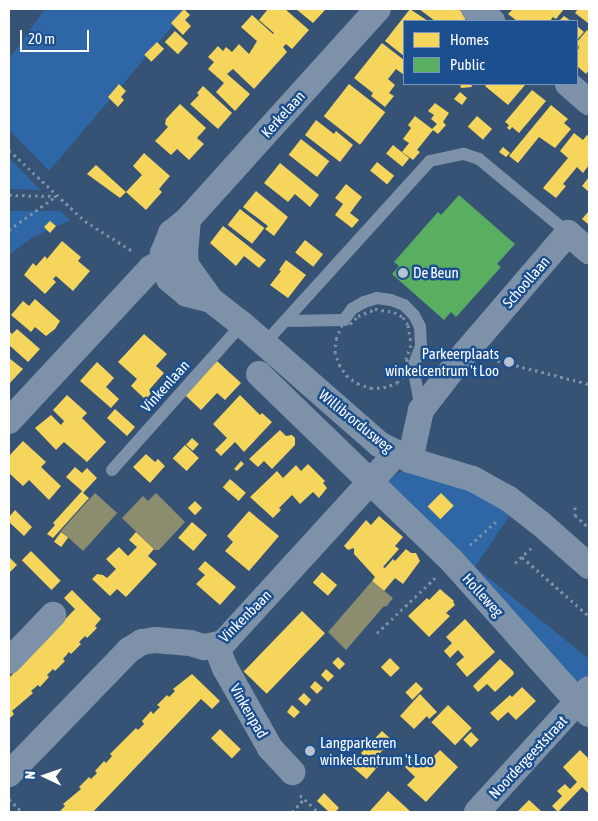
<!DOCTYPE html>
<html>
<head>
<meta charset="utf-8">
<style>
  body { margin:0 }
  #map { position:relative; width:598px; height:821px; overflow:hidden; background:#365274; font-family:"Asap Condensed",sans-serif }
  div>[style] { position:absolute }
  .green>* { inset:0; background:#2f66a5 }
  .homes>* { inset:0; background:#f6d55c; transform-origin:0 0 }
  .public>* { inset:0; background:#5aae61 }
  .industry>* { inset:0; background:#8c8c6e; transform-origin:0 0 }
  .path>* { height:3px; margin-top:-1.5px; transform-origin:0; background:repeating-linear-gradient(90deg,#7d92a8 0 2.5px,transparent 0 6.5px) }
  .service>* { height:12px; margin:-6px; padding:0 6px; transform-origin:6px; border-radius:6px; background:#7d92a8 }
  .minor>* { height:26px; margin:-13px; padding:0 13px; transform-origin:13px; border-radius:13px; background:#7d92a8 }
  .dots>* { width:14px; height:14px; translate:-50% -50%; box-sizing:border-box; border:2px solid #1b4f8f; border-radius:50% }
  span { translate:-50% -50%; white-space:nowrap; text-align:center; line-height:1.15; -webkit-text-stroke:5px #1b4f8f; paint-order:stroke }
  .street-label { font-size:15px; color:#fff }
  .poi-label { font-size:15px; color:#fff }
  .left { translate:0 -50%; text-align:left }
  .right { translate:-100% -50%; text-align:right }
  .frame { position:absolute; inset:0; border:10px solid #fff; pointer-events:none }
  .legend { position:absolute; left:403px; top:20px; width:175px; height:65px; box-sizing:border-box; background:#1b4f8f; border:1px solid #7695bc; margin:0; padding:6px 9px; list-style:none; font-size:15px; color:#fff }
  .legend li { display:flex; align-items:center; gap:10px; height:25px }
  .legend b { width:25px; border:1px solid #7695bc }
  .north { position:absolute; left:20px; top:751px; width:50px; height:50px; -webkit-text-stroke:4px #1b4f8f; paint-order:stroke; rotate:273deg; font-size:14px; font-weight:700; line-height:20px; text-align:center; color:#fff }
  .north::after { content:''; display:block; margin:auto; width:18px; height:22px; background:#fff; clip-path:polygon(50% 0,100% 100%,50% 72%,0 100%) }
  .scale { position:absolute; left:20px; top:30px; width:69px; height:22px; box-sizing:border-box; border:2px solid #fff; border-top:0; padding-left:6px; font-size:15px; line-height:18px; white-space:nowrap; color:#fff; -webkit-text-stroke:4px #1b4f8f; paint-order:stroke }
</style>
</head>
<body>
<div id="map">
  <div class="green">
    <i style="clip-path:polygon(45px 9px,187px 9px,49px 171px,9px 130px,9px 59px)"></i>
    <i style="clip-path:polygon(9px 157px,40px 190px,9px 189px)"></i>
    <i style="clip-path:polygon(9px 211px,60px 211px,70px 220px,33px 237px,9px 255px)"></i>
    <i style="clip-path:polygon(405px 468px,478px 494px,510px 515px,475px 567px,589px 659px,589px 697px,388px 481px)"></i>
  </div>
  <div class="homes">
    <i style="clip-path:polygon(184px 9px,190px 15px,185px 20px,191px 26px,183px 35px,171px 23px)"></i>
    <i style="clip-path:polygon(268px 9px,285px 9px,309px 30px,292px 49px,286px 44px,283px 47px,287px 52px,254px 89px,233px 69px,227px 74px,250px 94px,235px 111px,216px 92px,224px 83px,208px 69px,214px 62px,208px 57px,218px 46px,223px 51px,226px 47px,232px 52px,239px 44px,249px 54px,257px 41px,241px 27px,252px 15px,273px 34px,274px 33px,259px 20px)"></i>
    <i style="clip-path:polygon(296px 9px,326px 9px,313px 23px)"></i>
    <i style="clip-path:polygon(410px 9px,428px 21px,404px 21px,404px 56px,385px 41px)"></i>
    <i style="clip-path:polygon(419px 9px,458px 9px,468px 16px,464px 21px,435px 21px)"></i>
    <i style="clip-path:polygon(513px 9px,564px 9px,556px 19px,553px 17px,550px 21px,517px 21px,508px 14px)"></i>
    <i style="clip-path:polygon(578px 9px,589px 9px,588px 23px,575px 13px)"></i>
    <i style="clip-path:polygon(564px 16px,571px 21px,559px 21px)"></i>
    <i style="clip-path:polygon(577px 26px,584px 32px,577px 40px)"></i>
    <i style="clip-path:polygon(587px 30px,589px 32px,589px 70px,586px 74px,577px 66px,577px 51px,579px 48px,577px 42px)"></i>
    <i style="left:175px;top:31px;width:18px;height:15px;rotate:43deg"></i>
    <i style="left:157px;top:42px;width:10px;height:18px;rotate:45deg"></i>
    <i style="clip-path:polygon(382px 43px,404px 60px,404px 75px,396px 69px,388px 79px,395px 85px,389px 93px,394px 96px,385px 107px,371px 96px,373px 93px,354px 78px)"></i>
    <i style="clip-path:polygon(119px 84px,126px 91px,121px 97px,124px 100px,118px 107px,108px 97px)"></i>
    <i style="left:349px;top:84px;width:46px;height:41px;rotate:38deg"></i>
    <i style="clip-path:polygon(460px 84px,471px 84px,472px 87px,461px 88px)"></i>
    <i style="clip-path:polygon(487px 84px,524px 84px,525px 85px,508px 105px,485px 86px)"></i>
    <i style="clip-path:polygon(203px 86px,232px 113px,218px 129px,190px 104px,199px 95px,197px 93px)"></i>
    <i style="clip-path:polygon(532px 90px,546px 101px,519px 133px,512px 127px,510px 130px,507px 128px,509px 125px,505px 122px)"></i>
    <i style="clip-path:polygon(460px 92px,467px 98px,462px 105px,454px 99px)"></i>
    <i style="clip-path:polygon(435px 103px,449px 113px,443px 122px,446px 125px,438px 134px,433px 130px,417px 150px,420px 152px,413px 160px,402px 152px,409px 143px,403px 139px,411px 128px,408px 125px,415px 116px,432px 129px,437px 124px,431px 119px,434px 115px,428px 111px)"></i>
    <i style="clip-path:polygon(180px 104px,206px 128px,197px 138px,204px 144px,189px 160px,177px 149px,171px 155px,155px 141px,168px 127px,165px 124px,166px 119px)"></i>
    <i style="clip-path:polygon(551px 105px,568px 119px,564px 123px,571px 129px,555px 148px,539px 137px,518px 163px,509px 156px)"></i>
    <i style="left:477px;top:116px;width:20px;height:14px;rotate:41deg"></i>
    <i style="clip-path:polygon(316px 120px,334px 134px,336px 131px,353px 145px,340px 162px,305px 135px)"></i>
    <i style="clip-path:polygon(574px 133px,583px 140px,587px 135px,589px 136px,589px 165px,583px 173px,577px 167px,563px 184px,566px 186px,556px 198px,543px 188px,568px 158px,560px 151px)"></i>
    <i style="left:301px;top:139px;width:36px;height:20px;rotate:38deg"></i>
    <i style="left:393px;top:145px;width:21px;height:11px;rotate:39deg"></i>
    <i style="clip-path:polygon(503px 147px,510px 153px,506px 157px,499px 152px)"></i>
    <i style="clip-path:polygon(144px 153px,170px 176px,159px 189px,162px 192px,146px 210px,126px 192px,142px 175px,133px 166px)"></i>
    <i style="left:377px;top:162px;width:22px;height:11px;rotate:39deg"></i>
    <i style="clip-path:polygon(280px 163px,319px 195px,310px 207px,295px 194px,288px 202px,264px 183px)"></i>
    <i style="clip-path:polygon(96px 165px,126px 192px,120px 198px,87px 174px)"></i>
    <i style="clip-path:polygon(589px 177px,589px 192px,582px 186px)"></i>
    <i style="clip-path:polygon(346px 184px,362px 197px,350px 213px,359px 220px,352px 228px,335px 215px,343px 204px,335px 198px)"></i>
    <i style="clip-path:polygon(256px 191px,288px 217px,274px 236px,265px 229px,268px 226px,243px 207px)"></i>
    <i style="left:240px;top:209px;width:31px;height:20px;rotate:38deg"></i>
    <i style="clip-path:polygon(589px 211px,589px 222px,588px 224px,582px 219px)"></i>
    <i style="clip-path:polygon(50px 221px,56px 226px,50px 233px,44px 227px)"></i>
    <i style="clip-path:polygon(223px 226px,266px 260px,259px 268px,244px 256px,236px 266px,210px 243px)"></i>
    <i style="left:305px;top:240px;width:23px;height:16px;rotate:38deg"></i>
    <i style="clip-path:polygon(62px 241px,81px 257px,78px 261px,90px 271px,73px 291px,56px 276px,53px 279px,56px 282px,45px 294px,24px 275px,33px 263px,36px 266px,45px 256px,47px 259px)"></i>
    <i style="clip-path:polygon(286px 260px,306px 275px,288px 298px,270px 285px,281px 271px,279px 270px)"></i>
    <i style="clip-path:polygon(35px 299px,60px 321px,55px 329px,46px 336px,35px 327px,31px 332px,11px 315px,23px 301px,29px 306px)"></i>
    <i style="clip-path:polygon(17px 329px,40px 349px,28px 362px,9px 345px,9px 331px,12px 334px)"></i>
    <i style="clip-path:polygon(144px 334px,167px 354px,156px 366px,164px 373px,149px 390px,152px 392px,146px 400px,131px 386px,137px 379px,118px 362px)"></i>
    <i style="clip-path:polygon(9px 358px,23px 369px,9px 384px)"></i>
    <i style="clip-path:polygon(217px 361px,241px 383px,225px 400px,217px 393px,201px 410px,185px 395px)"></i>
    <i style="clip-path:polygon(97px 362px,114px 378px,106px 387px,119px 399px,111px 408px,80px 381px)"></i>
    <i style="clip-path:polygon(67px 395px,87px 413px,82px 418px,106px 442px,87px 462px,64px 442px,56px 450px,35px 428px,51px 415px,61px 425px,64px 421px,53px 410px)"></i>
    <i style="clip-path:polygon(240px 395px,260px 415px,262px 413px,272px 422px,244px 452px,235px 442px,221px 456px,215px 450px,227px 438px,213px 424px)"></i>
    <i style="left:115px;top:409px;width:27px;height:12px;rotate:42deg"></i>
    <i style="clip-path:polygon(280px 430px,286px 436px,292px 435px,295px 438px,295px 445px,272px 469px,264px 461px,258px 467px,249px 459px)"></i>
    <i style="left:192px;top:438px;width:9px;height:9px;rotate:41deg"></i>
    <i style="clip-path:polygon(23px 441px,46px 462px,41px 467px,61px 486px,49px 500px,29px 480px,23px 486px,9px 473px,9px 456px)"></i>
    <i style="left:185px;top:445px;width:19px;height:18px;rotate:43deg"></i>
    <i style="clip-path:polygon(146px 454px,155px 462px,158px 459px,165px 466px,150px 483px,133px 467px)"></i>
    <i style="clip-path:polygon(241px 461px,244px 464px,237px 471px,234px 469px)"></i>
    <i style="clip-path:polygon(308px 464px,325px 481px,323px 483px,327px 488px,319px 498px,313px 492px,300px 504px,292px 495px,279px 508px,281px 510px,273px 518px,250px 497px,277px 471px,283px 478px,296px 465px,301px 471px)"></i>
    <i style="clip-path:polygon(75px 467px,82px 473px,87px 468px,97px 478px,83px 493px,89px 498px,53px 538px,47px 534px,55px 525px,53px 523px,82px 491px,66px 477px)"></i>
    <i style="left:230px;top:479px;width:21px;height:11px;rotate:41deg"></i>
    <i style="left:441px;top:493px;width:18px;height:19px;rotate:45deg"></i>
    <i style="left:195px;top:501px;width:10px;height:10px;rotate:45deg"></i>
    <i style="clip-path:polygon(15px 510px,32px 527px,24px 536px,9px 522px,9px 517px)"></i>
    <i style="clip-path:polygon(249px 511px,279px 536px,249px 571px,225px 551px,233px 542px,227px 536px)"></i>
    <i style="clip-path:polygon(379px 516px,403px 537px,395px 546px,399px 549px,383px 567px,385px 568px,393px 559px,395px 561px,406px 549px,411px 553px,416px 553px,420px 561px,403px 584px,395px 578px,384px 591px,372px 581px,375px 577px,354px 554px,354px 548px,348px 550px,344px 546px,366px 520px,371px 525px)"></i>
    <i style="left:192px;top:522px;width:20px;height:21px;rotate:41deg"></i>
    <i style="left:61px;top:532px;width:9px;height:12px;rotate:36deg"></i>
    <i style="clip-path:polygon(136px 532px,154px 549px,148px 556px,157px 564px,126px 597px,117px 589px,110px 596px,92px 579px,97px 574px,103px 575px,107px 578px,116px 569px,106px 559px,119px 547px,128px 556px,137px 547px,129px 540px)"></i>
    <i style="left:31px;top:551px;width:42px;height:13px;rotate:45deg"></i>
    <i style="clip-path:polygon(9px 557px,17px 565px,10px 572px,9px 571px)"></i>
    <i style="clip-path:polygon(205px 561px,236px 587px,220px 605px,196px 584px,205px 575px,198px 569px)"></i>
    <i style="left:322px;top:572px;width:20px;height:14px;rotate:41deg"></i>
    <i style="clip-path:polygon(440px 589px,454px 601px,453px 602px,455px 605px,446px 613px,450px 616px,429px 637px,408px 616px,427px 598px,429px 600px)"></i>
    <i style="clip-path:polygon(72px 590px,101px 619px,95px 626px,97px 628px,87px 638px,85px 636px,79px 642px,81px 644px,71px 654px,69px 652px,63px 659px,65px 661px,55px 671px,53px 669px,47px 675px,49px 677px,40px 687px,38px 685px,31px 691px,33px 693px,12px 711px,14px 714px,9px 719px,9px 678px,75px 609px,64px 598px)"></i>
    <i style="left:302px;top:611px;width:32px;height:84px;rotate:44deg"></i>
    <i style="clip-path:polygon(465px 619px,495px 652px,467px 677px,456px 664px,464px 657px,458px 650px,450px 658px,444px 651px,452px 643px,446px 637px)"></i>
    <i style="left:338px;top:657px;width:10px;height:8px;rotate:45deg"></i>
    <i style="left:390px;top:658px;width:14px;height:13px;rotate:45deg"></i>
    <i style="clip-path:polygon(500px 659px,513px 671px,514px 674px,495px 692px,487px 684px,478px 692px,473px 686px)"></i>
    <i style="clip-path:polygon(326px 669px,334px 676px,328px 682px,321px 675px)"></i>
    <i style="clip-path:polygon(192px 674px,220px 701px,212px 709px,201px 699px,93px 812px,59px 812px,65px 806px,63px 804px,81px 789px,79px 787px,89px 777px,91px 779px,97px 773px,95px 771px,104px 761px,106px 763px,112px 756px,110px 754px,136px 728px,138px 730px,144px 724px,142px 721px,151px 711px,153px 714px,160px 707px,157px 705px,167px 695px,169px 697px,175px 691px,173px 689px)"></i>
    <i style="clip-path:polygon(315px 681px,323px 688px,317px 694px,310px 687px)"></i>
    <i style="left:416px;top:682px;width:10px;height:15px;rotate:45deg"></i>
    <i style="clip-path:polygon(522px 687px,536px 701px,516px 720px,508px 712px,498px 721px,490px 713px,510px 695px,512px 697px)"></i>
    <i style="clip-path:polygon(304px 693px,311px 700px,306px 706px,298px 699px)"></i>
    <i style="clip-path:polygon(420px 694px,437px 712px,429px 719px,427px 716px,414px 729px,400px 716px)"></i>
    <i style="clip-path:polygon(292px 705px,300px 712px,294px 718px,287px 712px)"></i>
    <i style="left:448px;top:705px;width:33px;height:24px;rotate:44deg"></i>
    <i style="left:220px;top:729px;width:29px;height:13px;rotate:44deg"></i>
    <i style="clip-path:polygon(382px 731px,392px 740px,380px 753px,385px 759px,377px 768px,361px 753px)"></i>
    <i style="left:471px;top:732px;width:11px;height:11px;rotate:45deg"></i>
    <i style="clip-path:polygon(440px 750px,458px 767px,426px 802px,407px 785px,415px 777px,405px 767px,414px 758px,423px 767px)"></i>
    <i style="clip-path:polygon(580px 750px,589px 759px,589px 794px,582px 787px,558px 812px,552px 806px,562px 796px,557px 791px,565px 784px,570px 789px,577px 782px,563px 767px)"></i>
    <i style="left:360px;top:755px;width:21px;height:14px;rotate:41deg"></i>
    <i style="clip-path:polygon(388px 791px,411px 812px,369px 812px)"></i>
    <i style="clip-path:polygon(324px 793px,339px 808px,335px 812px,329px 812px,317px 801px)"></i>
    <i style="clip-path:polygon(529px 800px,542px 812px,517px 812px)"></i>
  </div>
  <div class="public">
    <i style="clip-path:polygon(459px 195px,515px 244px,497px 264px,501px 267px,456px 317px,451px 312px,444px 320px,392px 274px,399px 266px,394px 262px,438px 212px,441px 215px)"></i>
  </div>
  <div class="industry">
    <i style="left:95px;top:493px;width:30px;height:51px;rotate:42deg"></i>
    <i style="clip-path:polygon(156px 493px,185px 522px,159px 550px,155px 550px,122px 518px,143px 496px,148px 501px)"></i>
    <i style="clip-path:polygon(372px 581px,393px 598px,386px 607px,384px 606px,346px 650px,328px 632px)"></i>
  </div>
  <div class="path">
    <i style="left:9px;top:150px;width:104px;rotate:43.1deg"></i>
    <i style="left:85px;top:221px;width:58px;rotate:32.3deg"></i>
    <i style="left:9px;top:195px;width:47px;rotate:1.2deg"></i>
    <i style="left:9px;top:230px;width:58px;rotate:-35.9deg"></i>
    <i style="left:375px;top:309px;width:19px;rotate:9deg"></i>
    <i style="left:394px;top:312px;width:10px;rotate:29deg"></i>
    <i style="left:403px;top:317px;width:9px;rotate:58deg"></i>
    <i style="left:408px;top:325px;width:20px;rotate:81deg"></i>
    <i style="left:411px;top:345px;width:15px;rotate:110deg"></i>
    <i style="left:406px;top:359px;width:11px;rotate:49deg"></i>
    <i style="left:413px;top:367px;width:21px;rotate:135deg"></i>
    <i style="left:398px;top:382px;width:13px;rotate:157deg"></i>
    <i style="left:386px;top:387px;width:14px;rotate:176deg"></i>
    <i style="left:372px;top:388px;width:14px;rotate:-163deg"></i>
    <i style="left:359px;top:384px;width:13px;rotate:-148deg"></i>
    <i style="left:348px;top:377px;width:14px;rotate:-126deg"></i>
    <i style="left:340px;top:366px;width:14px;rotate:-111deg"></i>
    <i style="left:335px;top:353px;width:14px;rotate:-86deg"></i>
    <i style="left:336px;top:339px;width:21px;rotate:-67deg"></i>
    <i style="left:344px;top:320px;width:7px;rotate:34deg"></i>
    <i style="left:350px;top:324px;width:11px;rotate:-45deg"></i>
    <i style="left:358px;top:316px;width:18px;rotate:-22deg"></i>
    <i style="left:491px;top:359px;width:101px;rotate:14.3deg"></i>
    <i style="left:575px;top:507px;width:8px;rotate:90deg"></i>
    <i style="left:575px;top:515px;width:19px;rotate:43deg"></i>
    <i style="left:470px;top:545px;width:36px;rotate:-42deg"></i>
    <i style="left:522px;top:557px;width:89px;rotate:41.4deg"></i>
    <i style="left:515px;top:563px;width:22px;rotate:-43deg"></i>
    <i style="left:377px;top:633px;width:80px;rotate:-43.5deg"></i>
    <i style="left:300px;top:795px;width:25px;rotate:43deg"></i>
    <i style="left:9px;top:799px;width:18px;rotate:45deg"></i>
    <i style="left:292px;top:812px;width:18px;rotate:-47deg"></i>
  </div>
  <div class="service">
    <i style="left:285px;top:321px;width:59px;rotate:-1deg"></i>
    <i style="left:344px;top:320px;width:14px;rotate:-54deg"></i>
    <i style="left:352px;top:309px;width:14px;rotate:-30deg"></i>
    <i style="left:364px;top:302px;width:14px;rotate:-17deg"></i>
    <i style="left:377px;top:298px;width:14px;rotate:8deg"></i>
    <i style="left:391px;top:300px;width:14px;rotate:21deg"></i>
    <i style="left:404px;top:305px;width:14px;rotate:45deg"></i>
    <i style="left:414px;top:315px;width:13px;rotate:63deg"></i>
    <i style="left:420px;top:327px;width:19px;rotate:87deg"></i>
    <i style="left:421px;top:346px;width:22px;rotate:111deg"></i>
    <i style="left:413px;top:367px;width:43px;rotate:79.2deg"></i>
    <i style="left:264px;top:344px;width:247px;rotate:-47.8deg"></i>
    <i style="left:430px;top:161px;width:35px;rotate:-12deg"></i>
    <i style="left:464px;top:154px;width:16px;rotate:18deg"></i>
    <i style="left:479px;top:159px;width:116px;rotate:39.7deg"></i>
    <i style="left:112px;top:470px;width:195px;rotate:-48.3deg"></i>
  </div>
  <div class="minor">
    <i style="left:474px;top:9px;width:22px;rotate:34deg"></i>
    <i style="left:568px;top:84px;width:28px;rotate:41deg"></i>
    <i style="left:188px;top:219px;width:34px;rotate:95deg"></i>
    <i style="left:185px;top:253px;width:12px;rotate:85deg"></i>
    <i style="left:186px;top:265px;width:43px;rotate:54.5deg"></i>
    <i style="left:211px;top:300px;width:39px;rotate:38deg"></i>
    <i style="left:242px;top:324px;width:182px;rotate:41.2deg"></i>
    <i style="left:379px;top:444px;width:35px;rotate:27deg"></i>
    <i style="left:410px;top:460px;width:66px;rotate:16.8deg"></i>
    <i style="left:473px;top:479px;width:41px;rotate:29.1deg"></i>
    <i style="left:509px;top:499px;width:39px;rotate:38deg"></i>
    <i style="left:540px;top:523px;width:65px;rotate:41.3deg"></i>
    <i style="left:211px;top:300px;width:25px;rotate:-166deg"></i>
    <i style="left:187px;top:294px;width:23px;rotate:-140deg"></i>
    <i style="left:169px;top:279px;width:27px;rotate:-103deg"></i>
    <i style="left:163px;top:253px;width:22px;rotate:-68deg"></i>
    <i style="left:171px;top:233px;width:22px;rotate:-39deg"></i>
    <i style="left:188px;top:219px;width:283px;rotate:-47.9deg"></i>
    <i style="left:259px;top:374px;width:269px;rotate:44.1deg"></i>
    <i style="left:452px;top:561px;width:205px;rotate:48.2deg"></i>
    <i style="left:9px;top:421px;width:209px;rotate:-47.1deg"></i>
    <i style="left:151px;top:268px;width:15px;rotate:-28deg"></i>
    <i style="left:164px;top:261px;width:16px;rotate:-4deg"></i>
    <i style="left:410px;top:460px;width:51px;rotate:-77.6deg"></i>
    <i style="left:421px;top:410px;width:73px;rotate:-52.2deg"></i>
    <i style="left:466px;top:352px;width:157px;rotate:-49.4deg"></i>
    <i style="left:568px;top:233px;width:28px;rotate:41deg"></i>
    <i style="left:216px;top:645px;width:25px;rotate:69deg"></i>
    <i style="left:225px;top:668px;width:92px;rotate:60.6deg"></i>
    <i style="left:270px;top:748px;width:33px;rotate:47deg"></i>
    <i style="left:9px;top:661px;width:64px;rotate:-46.3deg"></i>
    <i style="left:9px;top:774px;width:173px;rotate:-45.9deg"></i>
    <i style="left:129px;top:650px;width:15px;rotate:-32deg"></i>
    <i style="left:142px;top:642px;width:13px;rotate:-9deg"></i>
    <i style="left:155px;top:640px;width:35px;rotate:5deg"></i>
    <i style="left:190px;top:643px;width:15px;rotate:16deg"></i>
    <i style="left:204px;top:647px;width:16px;rotate:-11deg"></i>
    <i style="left:220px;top:644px;width:6px;rotate:-31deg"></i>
    <i style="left:225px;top:641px;width:253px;rotate:-47.6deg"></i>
    <i style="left:477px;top:812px;width:166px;rotate:-47.7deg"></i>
  </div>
  <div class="dots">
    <i style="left:403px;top:273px;background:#b9c2ce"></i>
    <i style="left:509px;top:362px;background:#b9c2ce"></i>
    <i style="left:310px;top:751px;background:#b9c2ce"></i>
  </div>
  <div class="street-label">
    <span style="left:283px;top:114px;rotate:-48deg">Kerkelaan</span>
    <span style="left:526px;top:282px;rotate:-49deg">Schoollaan</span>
    <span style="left:165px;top:386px;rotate:-48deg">Vinkenlaan</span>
    <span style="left:356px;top:421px;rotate:39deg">Willibrordusweg</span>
    <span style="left:483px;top:595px;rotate:48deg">Holleweg</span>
    <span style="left:245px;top:616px;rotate:-45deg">Vinkenbaan</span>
    <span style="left:249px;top:711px;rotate:60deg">Vinkenpad</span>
    <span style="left:528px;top:757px;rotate:-47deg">Noordergeeststraat</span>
  </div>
  <div class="poi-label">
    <span class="left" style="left:413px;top:273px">De Beun</span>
    <span class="right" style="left:499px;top:362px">Parkeerplaats<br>winkelcentrum 't Loo</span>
    <span class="left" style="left:320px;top:751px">Langparkeren<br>winkelcentrum 't Loo</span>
  </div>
  <div class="frame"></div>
  <ul class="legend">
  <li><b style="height:14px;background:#f6d55c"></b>Homes</li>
  <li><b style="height:14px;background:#5aae61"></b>Public</li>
  </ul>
  <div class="north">N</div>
  <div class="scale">20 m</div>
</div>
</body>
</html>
